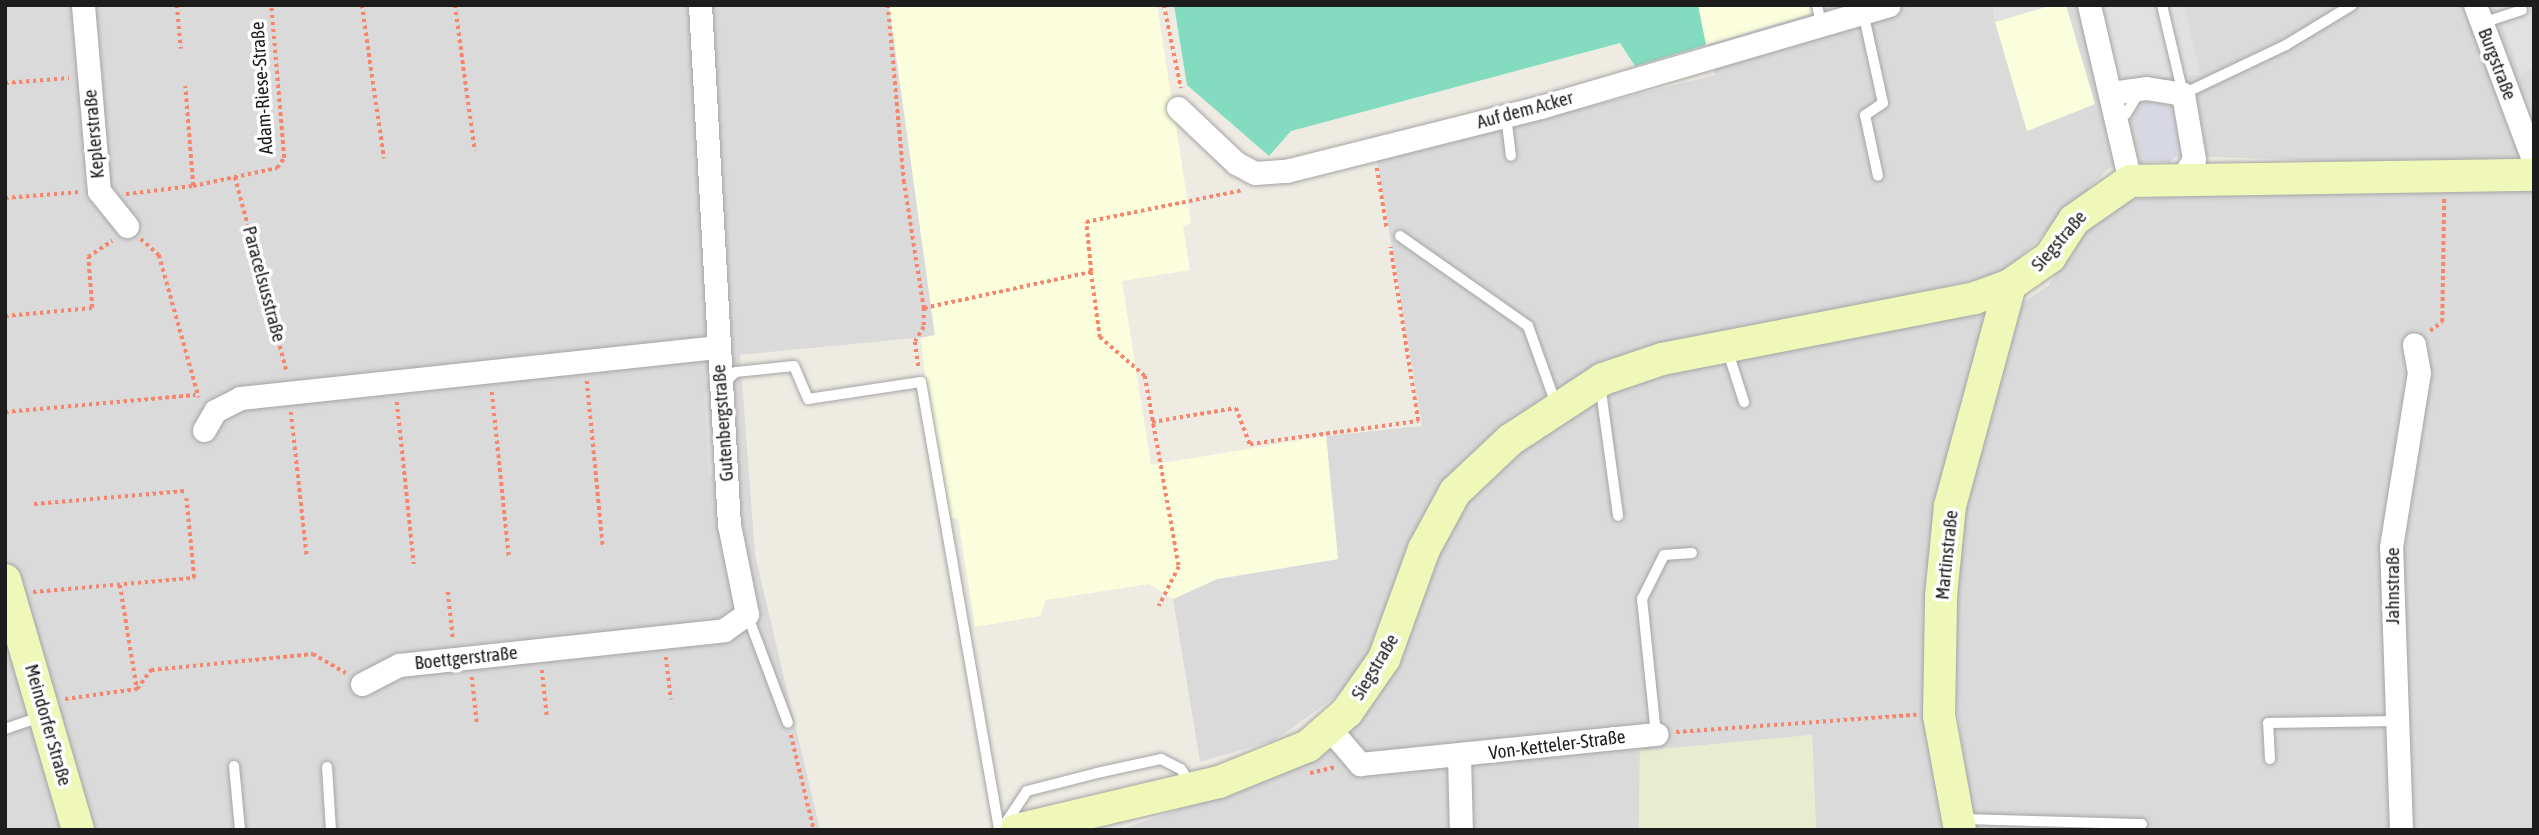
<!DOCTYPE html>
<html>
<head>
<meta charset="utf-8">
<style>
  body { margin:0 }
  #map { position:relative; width:2539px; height:835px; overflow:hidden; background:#eeebe3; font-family:"Asap Condensed",sans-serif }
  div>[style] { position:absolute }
  .residential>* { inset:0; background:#dbdada }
  .education>* { inset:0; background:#fbfedc }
  .farmland>* { inset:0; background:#e8edcf }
  .pitch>* { inset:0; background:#83dcc0 }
  .parking>* { inset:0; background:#e1e1e1 }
  .plaza>* { inset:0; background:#d8d8e4 }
  .path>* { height:3.5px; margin-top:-1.75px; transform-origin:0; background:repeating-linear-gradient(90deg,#f6856c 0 3.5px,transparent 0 7px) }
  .roads { filter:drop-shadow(0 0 2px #a4a4a4) drop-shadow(0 0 2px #a4a4a4) }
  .lane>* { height:10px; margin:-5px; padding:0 5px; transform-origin:5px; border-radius:5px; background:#fff }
  .street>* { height:23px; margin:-11.5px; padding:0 11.5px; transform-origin:11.5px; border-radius:11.5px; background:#fff }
  .secondary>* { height:32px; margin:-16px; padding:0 16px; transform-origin:16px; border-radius:16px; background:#eff8b8 }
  span { translate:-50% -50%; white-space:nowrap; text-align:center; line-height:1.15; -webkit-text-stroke:7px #fff; paint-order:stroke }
  .street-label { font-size:19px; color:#1d1d1d }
  .frame { position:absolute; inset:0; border:7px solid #1d1d1d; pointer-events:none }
</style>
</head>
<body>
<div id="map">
  <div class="residential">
    <i style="clip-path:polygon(5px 5px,889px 5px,935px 336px,740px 355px,755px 555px,820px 830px,5px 830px)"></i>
    <i style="clip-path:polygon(1698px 5px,2534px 5px,2534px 168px,2187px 156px,2109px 168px,2004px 274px,1643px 352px,1466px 460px,1354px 684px,1275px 740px,1200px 762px,1173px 599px,1217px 579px,1338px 559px,1326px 436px,1422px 426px,1377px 159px,1715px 75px)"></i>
    <i style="clip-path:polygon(2534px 182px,2534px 830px,1974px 830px,1956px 701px,1958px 543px,1969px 475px,2023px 302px,2048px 286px,2085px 233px,2117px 205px,2167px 189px)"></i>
    <i style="clip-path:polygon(1991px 313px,1945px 507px,1947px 830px,1816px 830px,1812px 735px,1640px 751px,1639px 830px,1119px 830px,1291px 771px,1371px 708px,1412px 631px,1431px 560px,1459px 500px,1492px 464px,1612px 382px,1801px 341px)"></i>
  </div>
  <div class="education">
    <i style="clip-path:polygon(889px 5px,1157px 5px,1191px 223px,1183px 226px,1190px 270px,1122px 281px,1151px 465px,1326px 436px,1338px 559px,1217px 579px,1173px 599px,1149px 584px,1046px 600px,1040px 616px,975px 627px,958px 518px,949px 518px,928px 404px,921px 338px,935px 335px)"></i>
    <i style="clip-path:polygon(1698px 5px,1811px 5px,1813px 13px,1706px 45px)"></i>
    <i style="clip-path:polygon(2052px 5px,2066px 5px,2095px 104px,2027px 131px,1995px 22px)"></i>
  </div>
  <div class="farmland">
    <i style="clip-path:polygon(1812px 735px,1816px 830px,1639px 830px,1640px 751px)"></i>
  </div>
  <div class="pitch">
    <i style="clip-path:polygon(1174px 5px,1698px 5px,1706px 45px,1635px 66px,1620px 43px,1291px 131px,1269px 156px,1187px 85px)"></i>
  </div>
  <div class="parking">
    <i style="clip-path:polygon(1992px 5px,2052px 5px,1995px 22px)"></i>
    <i style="clip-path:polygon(2097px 5px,2184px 5px,2201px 75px,2112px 81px)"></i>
    <i style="clip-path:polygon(2495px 5px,2531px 5px,2534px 69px,2520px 74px)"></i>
    <i style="clip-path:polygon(717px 386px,721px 465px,709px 477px,704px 394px)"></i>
  </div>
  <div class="plaza">
    <i style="clip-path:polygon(2154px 101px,2172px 112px,2180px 150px,2170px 163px,2143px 160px,2136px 118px,2143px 104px)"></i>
  </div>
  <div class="path">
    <i style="left:177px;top:5px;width:44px;rotate:84.8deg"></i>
    <i style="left:362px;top:5px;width:155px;rotate:81.8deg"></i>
    <i style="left:455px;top:5px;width:147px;rotate:82.2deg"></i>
    <i style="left:888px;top:5px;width:177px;rotate:84.8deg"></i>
    <i style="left:904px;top:181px;width:129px;rotate:81.1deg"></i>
    <i style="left:924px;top:308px;width:19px;rotate:90deg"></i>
    <i style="left:924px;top:327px;width:17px;rotate:121deg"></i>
    <i style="left:915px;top:342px;width:27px;rotate:82deg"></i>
    <i style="left:1164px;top:5px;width:85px;rotate:78.4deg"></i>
    <i style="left:5px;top:83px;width:64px;rotate:-4.5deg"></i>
    <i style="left:1377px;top:168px;width:62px;rotate:80.7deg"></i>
    <i style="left:235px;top:177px;width:203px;rotate:75.1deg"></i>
    <i style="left:193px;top:186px;width:86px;rotate:-12.1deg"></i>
    <i style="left:277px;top:168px;width:12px;rotate:-55deg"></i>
    <i style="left:284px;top:158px;width:154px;rotate:-94.9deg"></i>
    <i style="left:126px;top:194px;width:67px;rotate:-6.8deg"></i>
    <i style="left:193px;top:186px;width:100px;rotate:-94.6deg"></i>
    <i style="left:5px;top:198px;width:75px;rotate:-4.6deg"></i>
    <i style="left:141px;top:239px;width:24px;rotate:42deg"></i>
    <i style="left:159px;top:255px;width:148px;rotate:74.4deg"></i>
    <i style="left:1091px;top:272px;width:50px;rotate:-95.7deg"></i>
    <i style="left:1086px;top:222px;width:160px;rotate:-11.5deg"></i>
    <i style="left:924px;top:308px;width:171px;rotate:-12.2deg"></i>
    <i style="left:1091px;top:272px;width:66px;rotate:82.1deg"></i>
    <i style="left:1100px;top:337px;width:60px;rotate:40.9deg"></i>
    <i style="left:1145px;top:376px;width:194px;rotate:79.9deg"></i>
    <i style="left:1179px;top:567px;width:44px;rotate:117.1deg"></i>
    <i style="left:5px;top:316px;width:87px;rotate:-5.3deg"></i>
    <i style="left:92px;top:308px;width:51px;rotate:-94.5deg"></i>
    <i style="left:88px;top:257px;width:29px;rotate:-34deg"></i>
    <i style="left:2430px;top:331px;width:15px;rotate:-37deg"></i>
    <i style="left:2442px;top:322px;width:124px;rotate:-89.1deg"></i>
    <i style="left:587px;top:381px;width:166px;rotate:84.5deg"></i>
    <i style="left:492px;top:392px;width:166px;rotate:84.1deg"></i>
    <i style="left:397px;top:402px;width:163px;rotate:84deg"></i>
    <i style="left:5px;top:412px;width:191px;rotate:-5.1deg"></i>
    <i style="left:291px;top:412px;width:145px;rotate:83.7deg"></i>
    <i style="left:1152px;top:422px;width:85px;rotate:-9.5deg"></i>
    <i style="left:1236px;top:408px;width:39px;rotate:69deg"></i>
    <i style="left:1250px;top:444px;width:170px;rotate:-7.8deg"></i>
    <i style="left:1418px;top:421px;width:176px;rotate:-99.1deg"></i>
    <i style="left:34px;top:504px;width:152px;rotate:-4.9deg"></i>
    <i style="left:120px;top:585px;width:105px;rotate:80.7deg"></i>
    <i style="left:33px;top:592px;width:162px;rotate:-5deg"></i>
    <i style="left:194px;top:578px;width:80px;rotate:-95.7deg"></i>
    <i style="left:448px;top:592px;width:47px;rotate:83.9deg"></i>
    <i style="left:666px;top:657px;width:43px;rotate:83.4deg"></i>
    <i style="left:542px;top:670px;width:46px;rotate:83.8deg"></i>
    <i style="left:472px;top:677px;width:47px;rotate:83.9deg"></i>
    <i style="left:65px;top:699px;width:73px;rotate:-7.9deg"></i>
    <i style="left:137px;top:689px;width:24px;rotate:-54deg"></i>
    <i style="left:151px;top:670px;width:163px;rotate:-5.6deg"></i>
    <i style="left:313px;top:654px;width:38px;rotate:30deg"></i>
    <i style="left:1676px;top:732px;width:241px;rotate:-4.1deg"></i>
    <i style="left:791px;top:735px;width:98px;rotate:76.4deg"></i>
    <i style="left:1310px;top:773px;width:28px;rotate:-13deg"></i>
  </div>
  <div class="roads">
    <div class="lane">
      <i style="left:1817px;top:5px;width:19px;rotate:78deg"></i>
      <i style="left:2162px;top:5px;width:91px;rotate:76.7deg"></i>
      <i style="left:2183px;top:94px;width:114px;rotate:-25.4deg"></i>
      <i style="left:2286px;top:45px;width:77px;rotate:-31.2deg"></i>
      <i style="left:1863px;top:12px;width:93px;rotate:77.6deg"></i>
      <i style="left:1883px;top:103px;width:22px;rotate:146deg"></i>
      <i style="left:1865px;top:115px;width:62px;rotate:78deg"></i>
      <i style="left:2482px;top:23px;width:42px;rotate:-18deg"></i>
      <i style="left:2126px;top:114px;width:21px;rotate:-59deg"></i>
      <i style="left:1506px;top:116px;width:40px;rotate:82.9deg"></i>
      <i style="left:1400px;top:236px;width:156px;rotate:35.1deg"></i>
      <i style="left:1528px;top:326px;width:86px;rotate:70.3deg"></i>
      <i style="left:1727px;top:349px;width:56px;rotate:72.2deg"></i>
      <i style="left:724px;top:383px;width:16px;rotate:-43deg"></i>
      <i style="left:736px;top:372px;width:58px;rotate:-5.9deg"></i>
      <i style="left:794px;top:366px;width:36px;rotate:67deg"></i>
      <i style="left:808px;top:399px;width:114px;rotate:-8.6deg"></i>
      <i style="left:921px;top:382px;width:455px;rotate:80.1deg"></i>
      <i style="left:1600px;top:384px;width:133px;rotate:82.2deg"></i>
      <i style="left:747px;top:614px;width:116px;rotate:69.4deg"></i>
      <i style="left:5px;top:729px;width:40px;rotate:-18.9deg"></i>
      <i style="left:1656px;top:734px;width:136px;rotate:-95.9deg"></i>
      <i style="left:1642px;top:599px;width:49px;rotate:-63.4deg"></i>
      <i style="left:1664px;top:555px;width:28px;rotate:-4deg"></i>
      <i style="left:2270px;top:759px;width:36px;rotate:-93deg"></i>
      <i style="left:2268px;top:723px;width:129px;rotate:-0.9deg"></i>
      <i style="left:234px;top:766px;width:64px;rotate:84.6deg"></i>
      <i style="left:327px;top:767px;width:63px;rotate:86.4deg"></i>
      <i style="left:1960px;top:819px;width:182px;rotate:1.6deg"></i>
      <i style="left:1001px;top:830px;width:47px;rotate:-56.3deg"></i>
      <i style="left:1027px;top:791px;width:72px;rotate:-14.4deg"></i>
      <i style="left:1097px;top:773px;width:66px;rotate:-12.3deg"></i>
      <i style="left:1161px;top:759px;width:22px;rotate:27deg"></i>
      <i style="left:1181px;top:769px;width:17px;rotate:59deg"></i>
    </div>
    <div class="street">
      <i style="left:83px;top:5px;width:187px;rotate:85.1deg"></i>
      <i style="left:99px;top:191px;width:45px;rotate:51.3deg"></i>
      <i style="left:2089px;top:5px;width:181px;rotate:76.9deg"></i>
      <i style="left:2475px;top:5px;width:168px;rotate:69.4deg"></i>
      <i style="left:2111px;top:93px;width:35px;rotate:-8deg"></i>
      <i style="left:2146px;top:88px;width:37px;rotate:9deg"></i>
      <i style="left:2183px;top:94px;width:66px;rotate:80.4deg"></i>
      <i style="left:2194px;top:159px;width:19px;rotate:122deg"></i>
      <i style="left:1178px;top:108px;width:80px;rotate:43.5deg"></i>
      <i style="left:1236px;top:163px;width:21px;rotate:28deg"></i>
      <i style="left:1255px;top:173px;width:31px;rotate:-4deg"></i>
      <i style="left:1286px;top:171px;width:266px;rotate:-14.1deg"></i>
      <i style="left:1544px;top:106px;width:359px;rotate:-16.3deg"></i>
      <i style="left:204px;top:430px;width:22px;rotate:-60deg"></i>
      <i style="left:215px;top:411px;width:28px;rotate:-27deg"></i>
      <i style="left:240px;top:398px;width:479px;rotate:-6.1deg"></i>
      <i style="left:362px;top:684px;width:42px;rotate:-27.2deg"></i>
      <i style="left:399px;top:665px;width:327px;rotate:-6.1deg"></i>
      <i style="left:724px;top:630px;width:28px;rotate:-35deg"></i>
      <i style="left:747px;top:614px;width:91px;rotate:-101.4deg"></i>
      <i style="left:729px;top:525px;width:521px;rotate:-93.19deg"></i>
      <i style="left:1329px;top:728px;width:48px;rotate:49.3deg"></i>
      <i style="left:1360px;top:764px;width:298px;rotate:-5.8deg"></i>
      <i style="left:1459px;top:756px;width:74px;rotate:88.5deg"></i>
      <i style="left:2401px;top:830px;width:283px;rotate:-92deg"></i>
      <i style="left:2391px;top:547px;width:176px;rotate:-80.9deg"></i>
      <i style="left:2419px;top:373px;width:29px;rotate:-100deg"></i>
    </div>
    <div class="secondary">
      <i style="left:5px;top:580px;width:260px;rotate:73.7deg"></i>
      <i style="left:1016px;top:830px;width:209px;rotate:-13.3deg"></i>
      <i style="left:1219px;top:782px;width:96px;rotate:-22deg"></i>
      <i style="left:1308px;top:746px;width:52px;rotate:-41.1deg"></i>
      <i style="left:1347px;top:712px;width:65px;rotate:-55.1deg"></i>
      <i style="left:1384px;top:659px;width:117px;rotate:-70deg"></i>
      <i style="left:1424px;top:549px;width:65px;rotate:-61.5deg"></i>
      <i style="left:1455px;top:492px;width:76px;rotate:-43.4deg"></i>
      <i style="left:1510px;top:440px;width:111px;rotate:-33.3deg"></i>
      <i style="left:1603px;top:379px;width:62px;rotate:-18.7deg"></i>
      <i style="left:1662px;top:359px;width:319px;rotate:-11deg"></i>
      <i style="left:1975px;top:298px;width:37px;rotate:-20deg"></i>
      <i style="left:2010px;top:285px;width:49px;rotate:-35deg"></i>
      <i style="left:2050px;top:257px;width:44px;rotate:-57deg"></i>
      <i style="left:2074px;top:220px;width:68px;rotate:-34.9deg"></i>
      <i style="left:2130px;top:181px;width:404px;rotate:-0.9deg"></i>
      <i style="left:1960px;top:830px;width:116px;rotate:-100.4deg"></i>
      <i style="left:1939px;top:716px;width:120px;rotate:-89deg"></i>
      <i style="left:1941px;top:596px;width:90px;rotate:-84.3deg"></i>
      <i style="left:1950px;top:506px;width:229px;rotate:-74.8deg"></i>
    </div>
  </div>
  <div class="street-label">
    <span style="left:2497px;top:64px;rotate:69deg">Burgstraße</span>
    <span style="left:262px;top:88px;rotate:-94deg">Adam-Riese-Straße</span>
    <span style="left:1525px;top:110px;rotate:-15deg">Auf dem Acker</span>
    <span style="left:94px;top:134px;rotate:-95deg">Keplerstraße</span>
    <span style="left:2059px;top:241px;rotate:-49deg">Siegstraße</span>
    <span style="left:264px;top:284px;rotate:75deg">Paracelsusstraße</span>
    <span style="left:723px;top:423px;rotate:-94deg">Gutenbergstraße</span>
    <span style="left:1947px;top:555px;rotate:-84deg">Martinstraße</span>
    <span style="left:2393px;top:586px;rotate:-90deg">Jahnstraße</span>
    <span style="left:466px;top:658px;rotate:-6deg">Boettgerstraße</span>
    <span style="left:1375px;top:667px;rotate:-59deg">Siegstraße</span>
    <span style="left:48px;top:725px;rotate:74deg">Meindorfer Straße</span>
    <span style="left:1557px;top:745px;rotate:-7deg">Von-Ketteler-Straße</span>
  </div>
  <div class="frame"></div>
</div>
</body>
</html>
